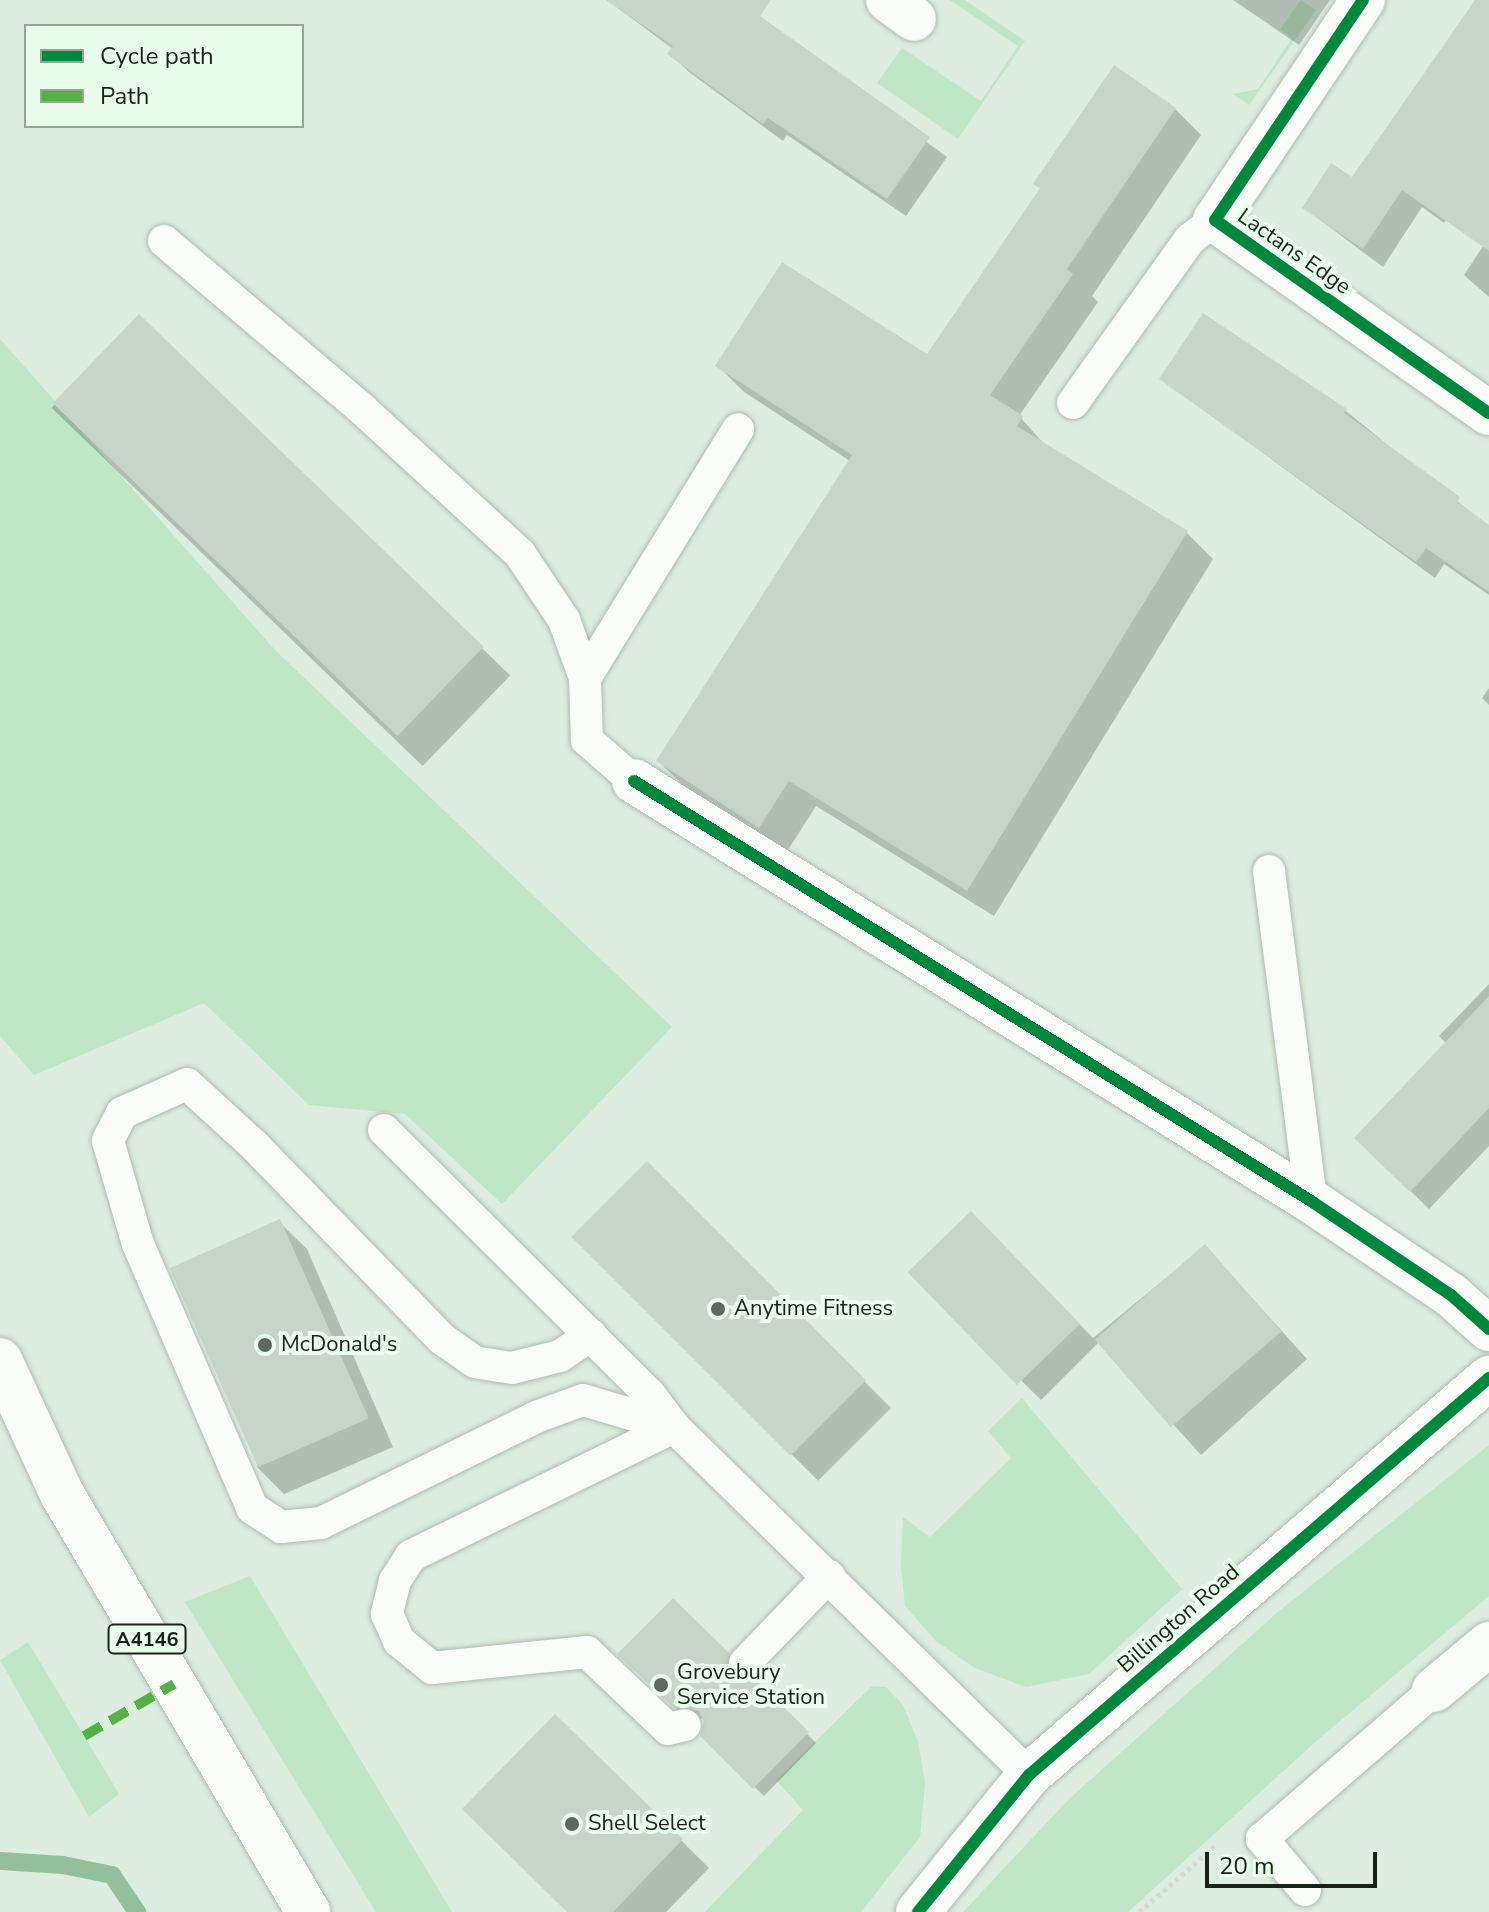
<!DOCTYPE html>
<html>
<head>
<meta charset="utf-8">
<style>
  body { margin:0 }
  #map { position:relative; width:1489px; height:1912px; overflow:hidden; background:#ddeddf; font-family:"Nunito Sans",sans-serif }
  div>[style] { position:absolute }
  .green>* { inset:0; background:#bfe7c5 }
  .shadow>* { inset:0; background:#0003; transform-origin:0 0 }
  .stream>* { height:18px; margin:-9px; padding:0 9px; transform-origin:9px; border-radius:9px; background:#93c09a }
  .building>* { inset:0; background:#c7d4c8; transform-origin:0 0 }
  .path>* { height:5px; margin-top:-2.5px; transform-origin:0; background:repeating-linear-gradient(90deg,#d4d9d5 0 4px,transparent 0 8px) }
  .roads { filter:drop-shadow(0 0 2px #aebab0) drop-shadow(0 0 2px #aebab0) }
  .lane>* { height:32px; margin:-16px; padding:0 16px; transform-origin:16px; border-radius:16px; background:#fafcfa }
  .street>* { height:44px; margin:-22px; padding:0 22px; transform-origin:22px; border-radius:22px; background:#fafcfa }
  .secondary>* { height:44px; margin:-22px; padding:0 22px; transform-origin:22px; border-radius:22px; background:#fafcfa }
  .highway>* { height:44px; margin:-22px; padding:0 22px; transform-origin:22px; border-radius:22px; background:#fafcfa }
  .quiet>* { height:10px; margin-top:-5px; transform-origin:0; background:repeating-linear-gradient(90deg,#55b145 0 20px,transparent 0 30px) }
  .cycleway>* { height:12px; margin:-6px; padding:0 6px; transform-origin:6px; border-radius:6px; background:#00873e }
  .dots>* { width:22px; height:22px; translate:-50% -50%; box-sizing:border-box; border:4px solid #e8feea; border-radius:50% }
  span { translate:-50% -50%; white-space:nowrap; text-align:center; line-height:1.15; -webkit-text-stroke:8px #e8feea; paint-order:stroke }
  .shield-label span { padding:2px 6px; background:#e8feea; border:2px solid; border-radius:6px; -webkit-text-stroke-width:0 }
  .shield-label { font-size:20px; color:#182219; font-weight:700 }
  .street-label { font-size:22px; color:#182219 }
  .poi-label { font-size:22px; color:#182219 }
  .left { translate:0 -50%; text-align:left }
  .legend { position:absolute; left:24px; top:24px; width:280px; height:104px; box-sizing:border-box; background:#e8feea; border:2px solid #95a696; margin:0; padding:10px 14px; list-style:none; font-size:24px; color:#182219 }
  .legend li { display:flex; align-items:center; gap:16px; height:40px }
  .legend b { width:40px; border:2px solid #95a696 }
  .scale { position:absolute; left:1205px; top:1852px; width:172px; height:36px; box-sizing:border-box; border:4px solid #182219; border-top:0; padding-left:10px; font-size:24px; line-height:28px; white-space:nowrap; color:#182219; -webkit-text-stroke:6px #e8feea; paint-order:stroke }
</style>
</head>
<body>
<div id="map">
  <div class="green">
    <i style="clip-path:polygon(950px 0,965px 0,1025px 41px,958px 139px,877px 83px,902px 48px,981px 101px,1018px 46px)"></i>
    <i style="clip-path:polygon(1301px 0,1316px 10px,1249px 105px,1233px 94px,1258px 89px,1292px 38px,1280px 29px)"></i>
    <i style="clip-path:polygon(0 339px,276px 651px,672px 1027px,502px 1204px,405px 1114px,309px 1105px,204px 1003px,34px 1075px,0 1036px)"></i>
    <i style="clip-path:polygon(1022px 1398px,1182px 1589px,1089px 1674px,1026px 1687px,975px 1668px,936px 1641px,905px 1606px,901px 1565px,903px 1517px,930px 1537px,1011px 1458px,988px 1431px)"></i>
    <i style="clip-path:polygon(1489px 1445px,1489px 1596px,1321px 1737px,1128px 1912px,963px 1912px,1069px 1799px,1279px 1611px)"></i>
    <i style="clip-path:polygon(250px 1576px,452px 1912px,376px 1912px,185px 1602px)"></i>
    <i style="clip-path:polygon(28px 1642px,119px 1794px,89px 1817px,0 1660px)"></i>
    <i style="clip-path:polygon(872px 1686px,886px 1687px,903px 1705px,918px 1742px,925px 1783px,920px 1837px,861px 1912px,705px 1912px,803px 1810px,776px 1780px)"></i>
  </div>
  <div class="shadow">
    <i style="clip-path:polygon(607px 0,733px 0,947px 157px,906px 216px,787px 135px,783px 141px,689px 72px,670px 54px,673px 49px)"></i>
    <i style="clip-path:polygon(1233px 0,1330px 0,1299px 45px)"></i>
    <i style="clip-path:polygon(1489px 13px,1489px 160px,1444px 223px,1422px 207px,1383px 267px,1304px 208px,1352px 180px)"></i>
    <i style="clip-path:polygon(1175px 109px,1201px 135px,1092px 296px,1098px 302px,1019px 416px,1046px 446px,1187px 533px,1213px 559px,994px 916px,816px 806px,786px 853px,685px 787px,658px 761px,850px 461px,744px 392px,718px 366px,927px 357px)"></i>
    <i style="clip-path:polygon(1489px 237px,1489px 297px,1464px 275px)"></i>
    <i style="left:139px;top:317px;width:516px;height:126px;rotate:44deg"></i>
    <i style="clip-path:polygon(1161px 379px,1346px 411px,1489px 527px,1489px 595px,1444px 564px,1435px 578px)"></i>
    <i style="clip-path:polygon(1489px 688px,1489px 705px,1482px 698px)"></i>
    <i style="clip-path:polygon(1489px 984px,1489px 1146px,1429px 1209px,1375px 1157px,1447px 1044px,1439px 1036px)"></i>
    <i style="left:647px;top:1164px;width:345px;height:103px;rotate:45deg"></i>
    <i style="clip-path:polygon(971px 1214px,1093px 1338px,1205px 1246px,1307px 1359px,1201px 1455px,1099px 1342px,1041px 1400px,913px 1275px)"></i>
    <i style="clip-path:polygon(279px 1222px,307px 1249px,393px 1447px,284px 1494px,257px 1467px)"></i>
    <i style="clip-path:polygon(673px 1600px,738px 1664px,739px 1684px,754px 1681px,816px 1743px,764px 1796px,702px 1735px,705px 1719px,685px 1717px,620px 1654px)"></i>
    <i style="clip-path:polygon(555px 1716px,709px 1868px,666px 1912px,569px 1912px)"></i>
  </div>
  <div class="stream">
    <i style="left:0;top:1861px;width:63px;rotate:3.6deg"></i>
    <i style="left:63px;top:1865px;width:50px;rotate:11.5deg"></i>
    <i style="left:112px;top:1875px;width:45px;rotate:56deg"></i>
  </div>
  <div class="building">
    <i style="clip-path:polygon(606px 0,771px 0,760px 16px,930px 137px,887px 199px,768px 118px,763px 124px,719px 92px,667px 54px,673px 46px)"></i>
    <i style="clip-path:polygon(1475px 0,1489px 0,1489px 251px,1402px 190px,1363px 249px,1302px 208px,1331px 163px,1352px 177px)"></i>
    <i style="clip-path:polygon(1114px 65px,1176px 108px,1067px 269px,1073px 274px,990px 395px,1023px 416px,1017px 426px,1188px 531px,967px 891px,789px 781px,759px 828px,656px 761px,852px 455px,715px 366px,782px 262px,927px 354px,1040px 188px,1033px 184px)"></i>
    <i style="clip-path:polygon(1203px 313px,1347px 409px,1344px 413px,1460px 497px,1457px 502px,1489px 525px,1489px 592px,1426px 548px,1416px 562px,1159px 379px)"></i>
    <i style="left:139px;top:314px;width:479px;height:124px;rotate:44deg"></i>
    <i style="clip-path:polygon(1489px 996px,1489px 1108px,1410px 1192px,1354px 1138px)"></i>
    <i style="left:647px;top:1161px;width:310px;height:107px;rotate:45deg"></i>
    <i style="left:971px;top:1211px;width:157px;height:88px;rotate:46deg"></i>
    <i style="left:280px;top:1219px;width:218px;height:121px;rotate:66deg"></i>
    <i style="left:1205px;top:1244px;width:116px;height:146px;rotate:49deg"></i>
    <i style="clip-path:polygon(673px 1598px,729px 1653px,731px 1676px,741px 1682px,755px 1679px,809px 1732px,753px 1789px,700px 1736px,704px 1721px,698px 1711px,674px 1708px,617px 1654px)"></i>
    <i style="clip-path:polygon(555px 1714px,683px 1839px,613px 1912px,567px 1912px,462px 1809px)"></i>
  </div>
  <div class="path">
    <i style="left:1139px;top:1912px;width:103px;rotate:-41.1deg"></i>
  </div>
  <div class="roads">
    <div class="lane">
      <i style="left:164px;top:241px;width:260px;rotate:40.3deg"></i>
      <i style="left:362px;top:409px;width:214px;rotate:42.5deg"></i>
      <i style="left:520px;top:554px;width:79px;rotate:56.3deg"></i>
      <i style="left:564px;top:620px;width:62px;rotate:70.1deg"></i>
      <i style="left:585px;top:678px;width:62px;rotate:88.2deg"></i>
      <i style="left:587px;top:740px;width:62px;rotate:41.1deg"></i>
      <i style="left:1073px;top:403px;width:201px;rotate:-54.5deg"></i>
      <i style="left:1190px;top:239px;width:31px;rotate:-37deg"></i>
      <i style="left:585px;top:678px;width:292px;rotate:-58.4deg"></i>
      <i style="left:1269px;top:871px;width:333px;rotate:82.7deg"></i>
      <i style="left:384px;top:1130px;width:375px;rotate:44.9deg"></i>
      <i style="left:650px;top:1395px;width:40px;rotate:53deg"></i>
      <i style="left:674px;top:1427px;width:497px;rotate:44.4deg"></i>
      <i style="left:591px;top:1335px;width:37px;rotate:146deg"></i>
      <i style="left:560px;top:1356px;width:49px;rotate:166deg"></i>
      <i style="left:512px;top:1368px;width:37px;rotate:-171deg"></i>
      <i style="left:475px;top:1362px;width:40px;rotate:-145.1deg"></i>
      <i style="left:442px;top:1339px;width:267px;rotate:-134.1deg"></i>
      <i style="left:256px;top:1147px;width:93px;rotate:-137.6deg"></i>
      <i style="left:187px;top:1084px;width:71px;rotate:156deg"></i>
      <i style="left:122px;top:1113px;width:31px;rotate:117deg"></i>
      <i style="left:108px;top:1141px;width:107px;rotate:73.8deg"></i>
      <i style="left:138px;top:1244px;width:288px;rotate:66.6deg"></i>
      <i style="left:252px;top:1508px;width:35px;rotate:33deg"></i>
      <i style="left:281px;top:1527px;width:40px;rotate:-5.7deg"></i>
      <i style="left:321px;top:1523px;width:240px;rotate:-26.2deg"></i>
      <i style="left:536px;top:1417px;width:50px;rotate:-19.9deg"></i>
      <i style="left:583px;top:1400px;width:95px;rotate:16.5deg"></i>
      <i style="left:674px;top:1427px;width:293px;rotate:153.9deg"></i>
      <i style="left:411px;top:1556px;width:30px;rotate:123deg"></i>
      <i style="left:395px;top:1581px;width:34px;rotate:104deg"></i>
      <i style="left:387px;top:1614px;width:30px;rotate:66deg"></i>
      <i style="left:399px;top:1641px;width:43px;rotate:39.3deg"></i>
      <i style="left:432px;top:1668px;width:156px;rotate:-5.9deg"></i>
      <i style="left:587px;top:1652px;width:112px;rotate:43.5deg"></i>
      <i style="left:668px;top:1729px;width:17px;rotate:-13deg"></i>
      <i style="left:745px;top:1663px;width:121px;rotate:-46deg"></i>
      <i style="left:1305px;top:1890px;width:67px;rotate:-130.1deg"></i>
      <i style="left:1262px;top:1839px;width:228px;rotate:-40.9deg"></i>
    </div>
    <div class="street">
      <i style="left:888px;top:0;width:32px;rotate:36deg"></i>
      <i style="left:1363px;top:0;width:265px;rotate:123.9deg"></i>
      <i style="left:1215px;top:220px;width:335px;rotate:35.2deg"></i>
      <i style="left:634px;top:781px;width:797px;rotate:31.81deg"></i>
      <i style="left:1311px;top:1201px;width:169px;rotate:33.9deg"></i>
      <i style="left:1451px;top:1295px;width:51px;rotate:41.8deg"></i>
      <i style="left:1434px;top:1690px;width:72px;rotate:-39.9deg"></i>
    </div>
    <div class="secondary">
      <i style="left:918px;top:1912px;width:176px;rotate:-51deg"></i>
      <i style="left:1029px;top:1775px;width:608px;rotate:-40.8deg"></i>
    </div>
    <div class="highway">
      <i style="left:0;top:1360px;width:148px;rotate:65.2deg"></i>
      <i style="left:62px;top:1494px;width:485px;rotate:59.5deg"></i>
    </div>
  </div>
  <div class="quiet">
    <i style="left:84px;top:1736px;width:104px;rotate:-30deg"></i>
  </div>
  <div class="cycleway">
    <i style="left:1363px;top:0;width:265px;rotate:123.9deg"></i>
    <i style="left:1215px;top:220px;width:335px;rotate:35.2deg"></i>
    <i style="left:634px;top:781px;width:797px;rotate:31.81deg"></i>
    <i style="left:1311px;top:1201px;width:169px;rotate:33.9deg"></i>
    <i style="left:1451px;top:1295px;width:51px;rotate:41.8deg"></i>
    <i style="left:918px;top:1912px;width:176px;rotate:-51deg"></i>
    <i style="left:1029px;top:1775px;width:608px;rotate:-40.8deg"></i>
  </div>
  <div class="dots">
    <i style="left:718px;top:1309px;background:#5d695e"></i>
    <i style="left:265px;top:1345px;background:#5d695e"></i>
    <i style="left:661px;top:1685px;background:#5d695e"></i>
    <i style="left:572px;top:1824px;background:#5d695e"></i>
  </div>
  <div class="shield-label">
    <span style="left:147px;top:1639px">A4146</span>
  </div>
  <div class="street-label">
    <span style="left:1294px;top:252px;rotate:35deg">Lactans Edge</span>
    <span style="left:1179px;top:1619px;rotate:-41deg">Billington Road</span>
  </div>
  <div class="poi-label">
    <span class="left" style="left:734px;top:1309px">Anytime Fitness</span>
    <span class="left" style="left:281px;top:1345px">McDonald's</span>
    <span class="left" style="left:677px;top:1685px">Grovebury<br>Service Station</span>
    <span class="left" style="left:588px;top:1824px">Shell Select</span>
  </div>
  <ul class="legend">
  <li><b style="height:10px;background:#00873e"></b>Cycle path</li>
  <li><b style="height:10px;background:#55b145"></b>Path</li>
  </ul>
  <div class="scale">20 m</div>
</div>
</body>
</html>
